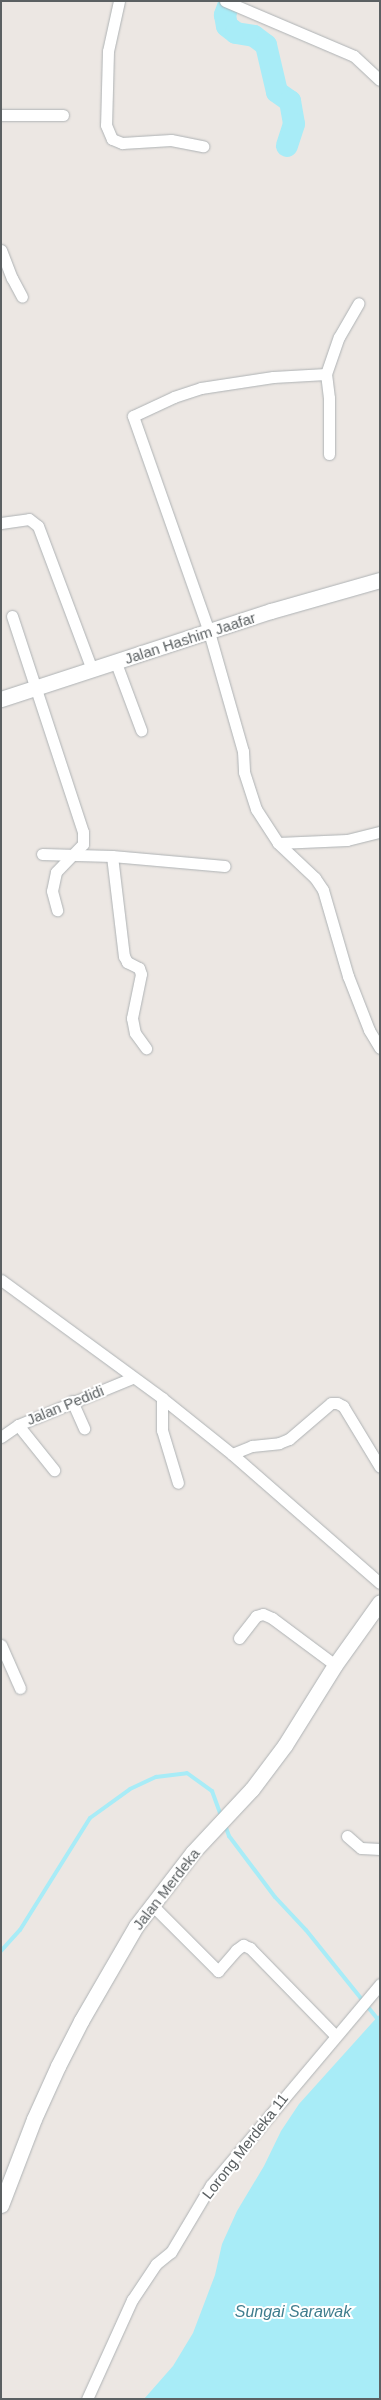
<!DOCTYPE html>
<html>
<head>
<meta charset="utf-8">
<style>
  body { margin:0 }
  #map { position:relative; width:381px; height:2400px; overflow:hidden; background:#ece7e3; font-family:Helvetica,sans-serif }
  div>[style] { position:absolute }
  .water>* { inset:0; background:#a8ecf7 }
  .stream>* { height:4px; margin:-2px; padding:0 2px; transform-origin:2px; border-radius:2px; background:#a8ecf7 }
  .river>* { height:22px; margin:-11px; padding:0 11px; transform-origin:11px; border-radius:11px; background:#a8ecf7 }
  .roads { filter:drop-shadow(0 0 1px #aeb2b4) drop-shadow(0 0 1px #aeb2b4) }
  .minor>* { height:11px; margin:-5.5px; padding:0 5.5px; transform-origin:5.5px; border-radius:5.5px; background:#fff }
  .tertiary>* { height:15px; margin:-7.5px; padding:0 7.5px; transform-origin:7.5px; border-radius:7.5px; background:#fff }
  span { translate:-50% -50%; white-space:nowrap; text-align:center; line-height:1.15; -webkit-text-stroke:4px #fff; paint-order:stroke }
  .street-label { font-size:15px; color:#5b6062 }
  .water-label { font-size:16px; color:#3f7d8e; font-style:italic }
  .frame { position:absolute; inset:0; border:2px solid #5b6062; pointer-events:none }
</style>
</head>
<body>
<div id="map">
  <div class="water">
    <i style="clip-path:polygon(380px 2014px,380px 2399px,144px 2399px,173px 2366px,193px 2333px,215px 2275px,222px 2244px,237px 2211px,264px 2166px,281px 2131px,299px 2104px)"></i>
  </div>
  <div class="stream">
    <i style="left:225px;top:1825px;width:12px;rotate:70deg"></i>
    <i style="left:229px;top:1836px;width:76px;rotate:53deg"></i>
    <i style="left:275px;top:1897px;width:45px;rotate:46.8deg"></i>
    <i style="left:306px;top:1930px;width:118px;rotate:51.2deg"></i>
    <i style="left:1px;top:1951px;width:28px;rotate:-48deg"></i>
    <i style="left:20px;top:1930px;width:132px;rotate:-58deg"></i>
    <i style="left:90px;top:1818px;width:49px;rotate:-35.9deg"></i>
    <i style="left:130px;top:1789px;width:29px;rotate:-25deg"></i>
    <i style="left:156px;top:1777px;width:31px;rotate:-7deg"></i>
    <i style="left:187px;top:1773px;width:31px;rotate:36deg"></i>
    <i style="left:212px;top:1791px;width:27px;rotate:70deg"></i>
  </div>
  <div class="river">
    <i style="left:230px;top:1px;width:15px;rotate:110deg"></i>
    <i style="left:225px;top:15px;width:11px;rotate:80deg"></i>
    <i style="left:227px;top:26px;width:11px;rotate:38deg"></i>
    <i style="left:236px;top:33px;width:18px;rotate:9deg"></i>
    <i style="left:254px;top:36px;width:15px;rotate:37deg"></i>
    <i style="left:266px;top:45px;width:48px;rotate:76.8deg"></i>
    <i style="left:277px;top:92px;width:16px;rotate:35deg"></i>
    <i style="left:290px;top:101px;width:23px;rotate:80deg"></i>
    <i style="left:294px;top:124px;width:23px;rotate:108deg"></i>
  </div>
  <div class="roads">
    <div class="minor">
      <i style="left:119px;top:1px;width:51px;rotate:102.4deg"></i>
      <i style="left:108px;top:51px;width:74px;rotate:91.5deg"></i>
      <i style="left:106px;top:125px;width:15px;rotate:67deg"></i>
      <i style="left:112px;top:139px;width:11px;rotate:22deg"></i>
      <i style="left:122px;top:143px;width:49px;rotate:-3.5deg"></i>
      <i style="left:171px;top:140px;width:33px;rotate:11deg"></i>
      <i style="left:225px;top:1px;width:140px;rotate:23.1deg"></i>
      <i style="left:354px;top:56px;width:35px;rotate:43deg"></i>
      <i style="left:1px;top:115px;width:62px"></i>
      <i style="left:1px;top:250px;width:30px;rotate:69deg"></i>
      <i style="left:12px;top:278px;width:21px;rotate:62deg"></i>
      <i style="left:326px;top:374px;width:53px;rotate:176.8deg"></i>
      <i style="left:273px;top:377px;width:73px;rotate:171.3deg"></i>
      <i style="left:201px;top:388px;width:28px;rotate:162deg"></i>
      <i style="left:174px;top:397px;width:45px;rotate:155.1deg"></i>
      <i style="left:133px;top:416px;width:229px;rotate:70.6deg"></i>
      <i style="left:209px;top:632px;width:124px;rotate:74.1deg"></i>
      <i style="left:243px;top:751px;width:21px;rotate:87deg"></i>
      <i style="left:244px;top:772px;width:39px;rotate:72deg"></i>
      <i style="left:256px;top:809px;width:40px;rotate:57.1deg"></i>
      <i style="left:278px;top:843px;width:51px;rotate:43.4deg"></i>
      <i style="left:315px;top:878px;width:14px;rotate:56deg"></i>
      <i style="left:323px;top:890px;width:90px;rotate:73.8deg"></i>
      <i style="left:348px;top:976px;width:58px;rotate:68.7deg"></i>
      <i style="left:369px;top:1030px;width:21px;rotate:59deg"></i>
      <i style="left:329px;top:454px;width:56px;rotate:-90deg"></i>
      <i style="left:329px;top:398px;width:24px;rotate:-97deg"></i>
      <i style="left:326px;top:374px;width:39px;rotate:-71deg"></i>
      <i style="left:339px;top:337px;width:39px;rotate:-60deg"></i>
      <i style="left:1px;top:523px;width:28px;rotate:-8deg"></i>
      <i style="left:29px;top:519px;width:11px;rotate:38deg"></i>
      <i style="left:38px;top:526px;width:154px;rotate:69.4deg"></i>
      <i style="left:12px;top:616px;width:227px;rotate:71.8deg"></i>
      <i style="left:83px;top:832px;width:12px;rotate:90deg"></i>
      <i style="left:83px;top:844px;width:39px;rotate:134deg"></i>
      <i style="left:56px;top:872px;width:19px;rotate:102deg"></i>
      <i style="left:52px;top:891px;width:20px;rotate:75deg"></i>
      <i style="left:116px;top:663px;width:72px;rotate:69.5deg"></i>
      <i style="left:278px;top:843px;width:69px;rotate:-2.5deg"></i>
      <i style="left:347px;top:840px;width:34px;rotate:-14deg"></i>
      <i style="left:42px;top:854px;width:70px;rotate:1.6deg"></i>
      <i style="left:112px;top:856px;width:113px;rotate:5.1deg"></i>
      <i style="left:112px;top:856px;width:101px;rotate:83.2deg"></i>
      <i style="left:124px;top:956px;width:7px;rotate:63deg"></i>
      <i style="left:127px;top:962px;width:13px;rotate:27deg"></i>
      <i style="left:139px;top:968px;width:6px;rotate:72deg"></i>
      <i style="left:141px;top:974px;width:45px;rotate:101.6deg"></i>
      <i style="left:132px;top:1018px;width:15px;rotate:79deg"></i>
      <i style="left:135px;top:1033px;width:19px;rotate:54deg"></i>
      <i style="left:1px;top:1280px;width:200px;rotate:36.2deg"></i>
      <i style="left:162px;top:1398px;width:90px;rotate:38.7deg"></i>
      <i style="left:232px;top:1454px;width:196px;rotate:41.1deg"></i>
      <i style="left:162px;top:1398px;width:32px;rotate:90deg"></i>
      <i style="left:162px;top:1430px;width:55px;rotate:73.2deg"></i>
      <i style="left:72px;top:1401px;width:30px;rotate:66deg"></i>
      <i style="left:18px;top:1425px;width:58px;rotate:51.3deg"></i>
      <i style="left:1px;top:1437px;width:21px;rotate:-35deg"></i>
      <i style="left:18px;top:1425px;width:123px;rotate:-22.4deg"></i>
      <i style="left:232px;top:1454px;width:22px;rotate:-22deg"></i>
      <i style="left:252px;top:1446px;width:27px;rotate:-6deg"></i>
      <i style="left:279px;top:1443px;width:11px;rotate:-22deg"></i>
      <i style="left:289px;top:1439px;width:55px;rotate:-40.6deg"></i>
      <i style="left:331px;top:1403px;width:6px"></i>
      <i style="left:337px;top:1403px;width:7px;rotate:27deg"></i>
      <i style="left:343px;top:1406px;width:71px;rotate:58.8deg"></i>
      <i style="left:239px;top:1638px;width:28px;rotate:-52deg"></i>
      <i style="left:256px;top:1616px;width:7px;rotate:-16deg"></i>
      <i style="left:263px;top:1614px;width:10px;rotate:24deg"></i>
      <i style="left:272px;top:1618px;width:79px;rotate:36.7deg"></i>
      <i style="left:1px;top:1645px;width:47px;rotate:66.2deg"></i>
      <i style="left:347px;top:1836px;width:18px;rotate:41deg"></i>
      <i style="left:361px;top:1848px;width:19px;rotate:3deg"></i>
      <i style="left:151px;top:1904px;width:95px;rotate:45deg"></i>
      <i style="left:218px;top:1971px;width:28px;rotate:-49deg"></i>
      <i style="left:236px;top:1950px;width:9px;rotate:-36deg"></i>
      <i style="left:243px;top:1945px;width:8px;rotate:23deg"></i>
      <i style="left:250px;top:1948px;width:122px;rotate:45.7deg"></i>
      <i style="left:87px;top:2399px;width:109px;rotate:-65.6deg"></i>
      <i style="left:132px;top:2300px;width:43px;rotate:-56.3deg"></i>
      <i style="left:156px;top:2264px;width:19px;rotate:-39deg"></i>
      <i style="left:171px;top:2252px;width:78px;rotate:-59.2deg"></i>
      <i style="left:211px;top:2185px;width:263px;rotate:-49.9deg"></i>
    </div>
    <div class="tertiary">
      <i style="left:1px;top:699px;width:284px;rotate:-18.1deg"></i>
      <i style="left:271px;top:611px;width:113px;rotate:-15.9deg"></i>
      <i style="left:1px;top:2205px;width:92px;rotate:-69deg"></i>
      <i style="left:34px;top:2119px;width:58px;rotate:-65.6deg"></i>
      <i style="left:58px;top:2066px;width:51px;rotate:-62.9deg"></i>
      <i style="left:81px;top:2021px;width:110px;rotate:-59.9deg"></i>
      <i style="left:136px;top:1926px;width:93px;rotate:-52.4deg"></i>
      <i style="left:193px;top:1852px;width:86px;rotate:-46.9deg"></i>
      <i style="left:252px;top:1789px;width:55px;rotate:-53.1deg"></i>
      <i style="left:285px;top:1745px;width:94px;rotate:-58deg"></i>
      <i style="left:335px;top:1665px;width:77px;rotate:-54.5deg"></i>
    </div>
  </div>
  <div class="street-label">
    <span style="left:190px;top:638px;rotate:-18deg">Jalan Hashim Jaafar</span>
    <span style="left:65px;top:1405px;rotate:-22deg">Jalan Pedidi</span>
    <span style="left:166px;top:1889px;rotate:-52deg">Jalan Merdeka</span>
    <span style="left:245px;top:2146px;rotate:-52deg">Lorong Merdeka 11</span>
  </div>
  <div class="water-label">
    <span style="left:293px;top:2312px">Sungai Sarawak</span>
  </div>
  <div class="frame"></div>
</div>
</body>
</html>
